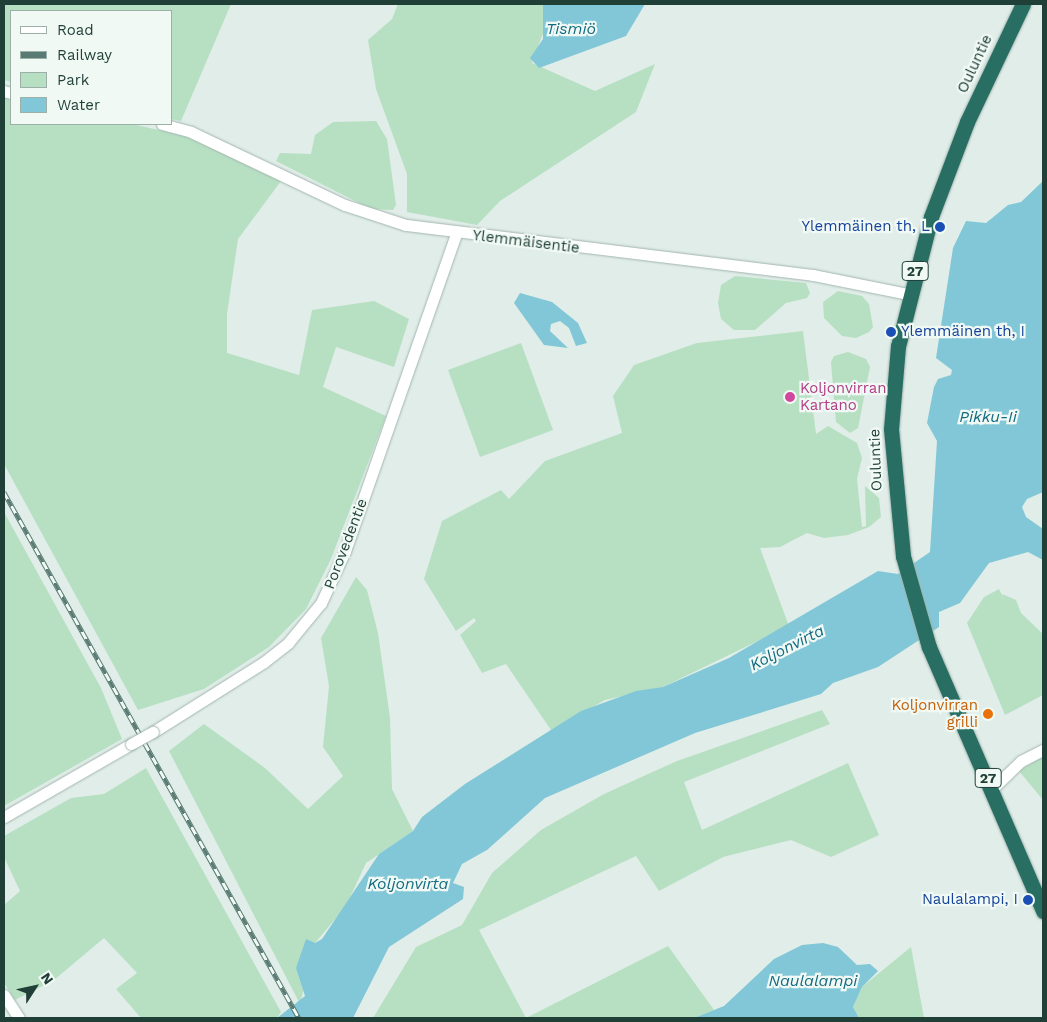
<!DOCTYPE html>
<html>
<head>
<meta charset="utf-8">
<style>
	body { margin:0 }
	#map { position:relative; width:1047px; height:1022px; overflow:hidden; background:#e0ede8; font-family:"Work Sans",sans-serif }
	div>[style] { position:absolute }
	.green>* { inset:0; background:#b7e0c3 }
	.water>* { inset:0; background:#82c7d8 }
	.roads { filter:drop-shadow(0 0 1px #a2b5af) drop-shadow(0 0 1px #a2b5af) }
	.minor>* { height:11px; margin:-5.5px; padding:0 5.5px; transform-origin:5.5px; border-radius:5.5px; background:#fff }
	.highway>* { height:15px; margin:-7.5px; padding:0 7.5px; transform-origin:7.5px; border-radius:7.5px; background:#286e62 }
	.rail>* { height:4.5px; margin-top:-2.25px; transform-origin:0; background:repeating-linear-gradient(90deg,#f1f9f5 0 8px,#597b73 0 16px); box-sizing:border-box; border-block:1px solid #597b73 }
	.bridges { filter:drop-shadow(0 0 1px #a2b5af) drop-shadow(0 0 1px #a2b5af) }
	.minor-bridge>* { height:11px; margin:-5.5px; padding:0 5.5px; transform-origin:5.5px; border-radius:5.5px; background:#fff }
	.dots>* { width:14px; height:14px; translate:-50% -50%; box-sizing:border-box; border:2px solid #f1f9f5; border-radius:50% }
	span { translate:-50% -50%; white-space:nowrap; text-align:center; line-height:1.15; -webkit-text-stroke:4.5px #f1f9f5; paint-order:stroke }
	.shield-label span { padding:1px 4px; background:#f1f9f5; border:1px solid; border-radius:4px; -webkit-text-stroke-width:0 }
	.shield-label { font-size:14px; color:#1f3f37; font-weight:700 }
	.street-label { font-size:15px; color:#1f3f37 }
	.transit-label { font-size:15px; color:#164399 }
	.right { translate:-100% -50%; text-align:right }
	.left { translate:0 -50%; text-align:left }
	.hotel-label { font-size:15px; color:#b23c85 }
	.food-label { font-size:15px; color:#c56008 }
	.water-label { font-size:16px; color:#136a81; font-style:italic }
	.frame { position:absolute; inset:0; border:5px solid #1f3f37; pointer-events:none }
	.legend { position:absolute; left:10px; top:10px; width:162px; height:115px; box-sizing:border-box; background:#f1f9f5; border:1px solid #9dafa9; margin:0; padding:6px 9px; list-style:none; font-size:15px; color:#1f3f37 }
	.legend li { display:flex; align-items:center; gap:10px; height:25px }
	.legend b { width:25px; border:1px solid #9dafa9 }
	.north { position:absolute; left:10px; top:962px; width:50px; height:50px; -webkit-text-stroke:4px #f1f9f5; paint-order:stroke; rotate:55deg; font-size:14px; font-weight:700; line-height:20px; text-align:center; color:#1f3f37 }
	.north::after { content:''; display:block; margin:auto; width:18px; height:22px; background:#1f3f37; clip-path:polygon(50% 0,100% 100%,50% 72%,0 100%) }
</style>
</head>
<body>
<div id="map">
	<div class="green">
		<i style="clip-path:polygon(4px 4px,231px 4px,181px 121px,171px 119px,171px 11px,11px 11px,11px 82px,4px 80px)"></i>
		<i style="clip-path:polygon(398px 4px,543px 4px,545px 28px,532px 63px,595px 91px,655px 64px,636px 112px,500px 201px,477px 225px,407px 212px,407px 174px,376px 89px,368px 40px,392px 19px)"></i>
		<i style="clip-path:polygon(4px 97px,11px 98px,11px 124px,132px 124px,185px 136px,281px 181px,238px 239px,227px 314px,227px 353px,299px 375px,312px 310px,374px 301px,409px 319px,394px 367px,336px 347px,323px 387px,386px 416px,331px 559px,306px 609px,269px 647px,204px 689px,138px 710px,4px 464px)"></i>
		<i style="clip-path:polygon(376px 121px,387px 139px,396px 205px,393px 210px,371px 209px,276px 161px,280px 153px,311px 154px,315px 135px,333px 122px)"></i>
		<i style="clip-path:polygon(735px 276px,806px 283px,810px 293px,807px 298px,786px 303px,755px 330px,734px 330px,721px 319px,718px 303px,721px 285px)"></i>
		<i style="clip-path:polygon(838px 291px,862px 296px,869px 304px,873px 327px,869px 332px,856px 338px,842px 336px,824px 318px,823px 302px)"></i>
		<i style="clip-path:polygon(803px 331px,816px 434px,828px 426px,857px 443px,862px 458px,857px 479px,862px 527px,866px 526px,865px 486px,879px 498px,881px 517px,869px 527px,848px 535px,824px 538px,807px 533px,780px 547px,760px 548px,789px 626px,663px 687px,605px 700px,551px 730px,506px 664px,482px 673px,460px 635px,476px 621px,474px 618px,456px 631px,424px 579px,442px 521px,501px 490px,509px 499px,545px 461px,622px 433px,613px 396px,634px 365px,697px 343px)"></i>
		<i style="clip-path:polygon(521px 343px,553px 430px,480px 457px,448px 370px)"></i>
		<i style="clip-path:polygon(848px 352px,866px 359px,870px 367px,858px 428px,850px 433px,836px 422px,831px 362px,834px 356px)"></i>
		<i style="clip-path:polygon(4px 512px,101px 688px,122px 739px,4px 806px)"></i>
		<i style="clip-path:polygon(356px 577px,367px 590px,378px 633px,390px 718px,392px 789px,413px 831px,366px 863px,346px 906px,315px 943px,300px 1004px,169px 751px,204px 724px,265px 768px,308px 809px,343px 776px,323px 747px,329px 686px,321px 638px)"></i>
		<i style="clip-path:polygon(999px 589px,1005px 601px,1002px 594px,1016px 600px,1021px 613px,1043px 634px,1043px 695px,1005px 715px,967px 623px,984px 597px)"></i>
		<i style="clip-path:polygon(822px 710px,830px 724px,684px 782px,702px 830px,848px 763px,879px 835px,831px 857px,791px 840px,723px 857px,659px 891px,636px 856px,479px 930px,526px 1018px,373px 1018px,416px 947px,462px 925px,492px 873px,541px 830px,604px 794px,677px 761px)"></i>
		<i style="clip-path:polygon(1043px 756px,1043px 800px,1019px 771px)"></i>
		<i style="clip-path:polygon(146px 768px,281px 1012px,277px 1018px,141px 1018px,116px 989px,137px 973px,104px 938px,54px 980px,15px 1000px,4px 983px,4px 905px,20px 891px,4px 857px,4px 836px,71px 798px,104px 794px)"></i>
		<i style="clip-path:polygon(668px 946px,714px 1010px,694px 1018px,526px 1018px)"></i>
		<i style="clip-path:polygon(911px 947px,924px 1018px,859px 1018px,853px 1007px,862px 987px)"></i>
	</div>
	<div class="water">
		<i style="clip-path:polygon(543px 4px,645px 4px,626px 36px,539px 68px,530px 58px,543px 39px)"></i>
		<i style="clip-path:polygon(1043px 181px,1043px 492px,1027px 499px,1022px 507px,1026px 517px,1043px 529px,1043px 560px,1028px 552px,989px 563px,960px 603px,939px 612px,939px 627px,878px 667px,833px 683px,821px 694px,695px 733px,545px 798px,487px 850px,462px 864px,453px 883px,464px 887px,463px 899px,389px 947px,353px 1018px,277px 1018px,305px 996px,296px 968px,306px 939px,315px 943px,322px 939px,379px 854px,413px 831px,422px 817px,465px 784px,581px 711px,636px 691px,663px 687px,729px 658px,878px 571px,898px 574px,930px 552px,937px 441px,927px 423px,934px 387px,938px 379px,951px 375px,952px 370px,936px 358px,953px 248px,966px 221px,986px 223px,1008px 205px,1021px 202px)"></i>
		<i style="clip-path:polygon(520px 293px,552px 302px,578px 323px,587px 343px,576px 346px,569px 328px,560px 321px,551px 324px,550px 331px,568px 348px,544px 345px,514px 303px)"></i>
		<i style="clip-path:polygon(823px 943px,838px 947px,857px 965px,870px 964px,878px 971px,862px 987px,853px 1007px,859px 1018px,694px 1018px,724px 1006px,774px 959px,802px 945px)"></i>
	</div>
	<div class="roads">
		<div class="minor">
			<i style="left:4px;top:91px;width:7px;rotate:16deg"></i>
			<i style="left:162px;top:124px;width:30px;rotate:15deg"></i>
			<i style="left:191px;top:132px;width:170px;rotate:25.4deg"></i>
			<i style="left:345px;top:205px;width:64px;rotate:18.2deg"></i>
			<i style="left:406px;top:225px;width:410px;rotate:7deg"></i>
			<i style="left:813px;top:275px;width:97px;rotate:11.3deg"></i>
			<i style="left:153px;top:732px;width:131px;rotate:-32.2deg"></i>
			<i style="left:264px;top:662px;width:31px;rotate:-38deg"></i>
			<i style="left:288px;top:643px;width:52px;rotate:-50.5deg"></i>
			<i style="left:321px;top:603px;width:57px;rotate:-65.2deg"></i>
			<i style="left:345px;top:551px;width:336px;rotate:-70.7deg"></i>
			<i style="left:993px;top:788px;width:39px;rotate:-44deg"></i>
			<i style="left:1021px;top:761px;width:25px;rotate:-27deg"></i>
			<i style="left:4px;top:817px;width:146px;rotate:-29.9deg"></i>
			<i style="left:4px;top:995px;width:27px;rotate:57deg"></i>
		</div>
		<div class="highway">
			<i style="left:1023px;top:4px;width:131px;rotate:115.4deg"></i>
			<i style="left:967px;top:122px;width:102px;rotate:110.8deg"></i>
			<i style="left:931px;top:217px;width:133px;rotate:104.3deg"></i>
			<i style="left:898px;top:346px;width:83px;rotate:94.8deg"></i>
			<i style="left:891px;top:429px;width:128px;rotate:84.6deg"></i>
			<i style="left:903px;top:556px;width:95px;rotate:74.1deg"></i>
			<i style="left:929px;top:647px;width:288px;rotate:66.6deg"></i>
		</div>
	</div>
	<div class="rail">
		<i style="left:4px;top:492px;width:603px;rotate:60.71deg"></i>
	</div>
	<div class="bridges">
		<div class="minor-bridge">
			<i style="left:131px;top:744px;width:25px;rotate:-29deg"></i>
		</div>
	</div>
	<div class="dots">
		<i style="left:940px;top:227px;background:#1a4fb4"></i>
		<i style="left:891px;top:332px;background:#1a4fb4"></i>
		<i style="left:790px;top:397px;background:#d1479c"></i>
		<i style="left:988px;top:714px;background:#e8710a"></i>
		<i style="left:1028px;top:900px;background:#1a4fb4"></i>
	</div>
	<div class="shield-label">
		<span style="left:915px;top:271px">27</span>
		<span style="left:988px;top:778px">27</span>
	</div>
	<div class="street-label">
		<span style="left:975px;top:64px;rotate:-65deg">Ouluntie</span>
		<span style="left:526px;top:242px;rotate:7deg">Ylemmäisentie</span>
		<span style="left:876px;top:460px;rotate:-92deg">Ouluntie</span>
		<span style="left:346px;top:544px;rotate:-69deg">Porovedentie</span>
	</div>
	<div class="transit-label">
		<span class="right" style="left:930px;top:227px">Ylemmäinen th, L</span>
		<span class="left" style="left:901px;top:332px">Ylemmäinen th, I</span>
		<span class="right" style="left:1018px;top:900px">Naulalampi, I</span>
	</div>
	<div class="hotel-label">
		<span class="left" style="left:800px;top:397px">Koljonvirran<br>Kartano</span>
	</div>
	<div class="food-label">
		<span class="right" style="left:978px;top:714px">Koljonvirran<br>grilli</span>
	</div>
	<div class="water-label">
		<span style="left:571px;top:29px">Tismiö</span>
		<span style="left:988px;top:417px">Pikku-Ii</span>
		<span style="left:787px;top:648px;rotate:-27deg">Koljonvirta</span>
		<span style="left:408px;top:884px">Koljonvirta</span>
		<span style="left:813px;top:981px">Naulalampi</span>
	</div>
	<div class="frame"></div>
	<ul class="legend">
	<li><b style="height:6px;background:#fff"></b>Road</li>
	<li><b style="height:6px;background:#597b73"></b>Railway</li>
	<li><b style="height:14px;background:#b7e0c3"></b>Park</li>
	<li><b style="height:14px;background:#82c7d8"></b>Water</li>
	</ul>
	<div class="north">N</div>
</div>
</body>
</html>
